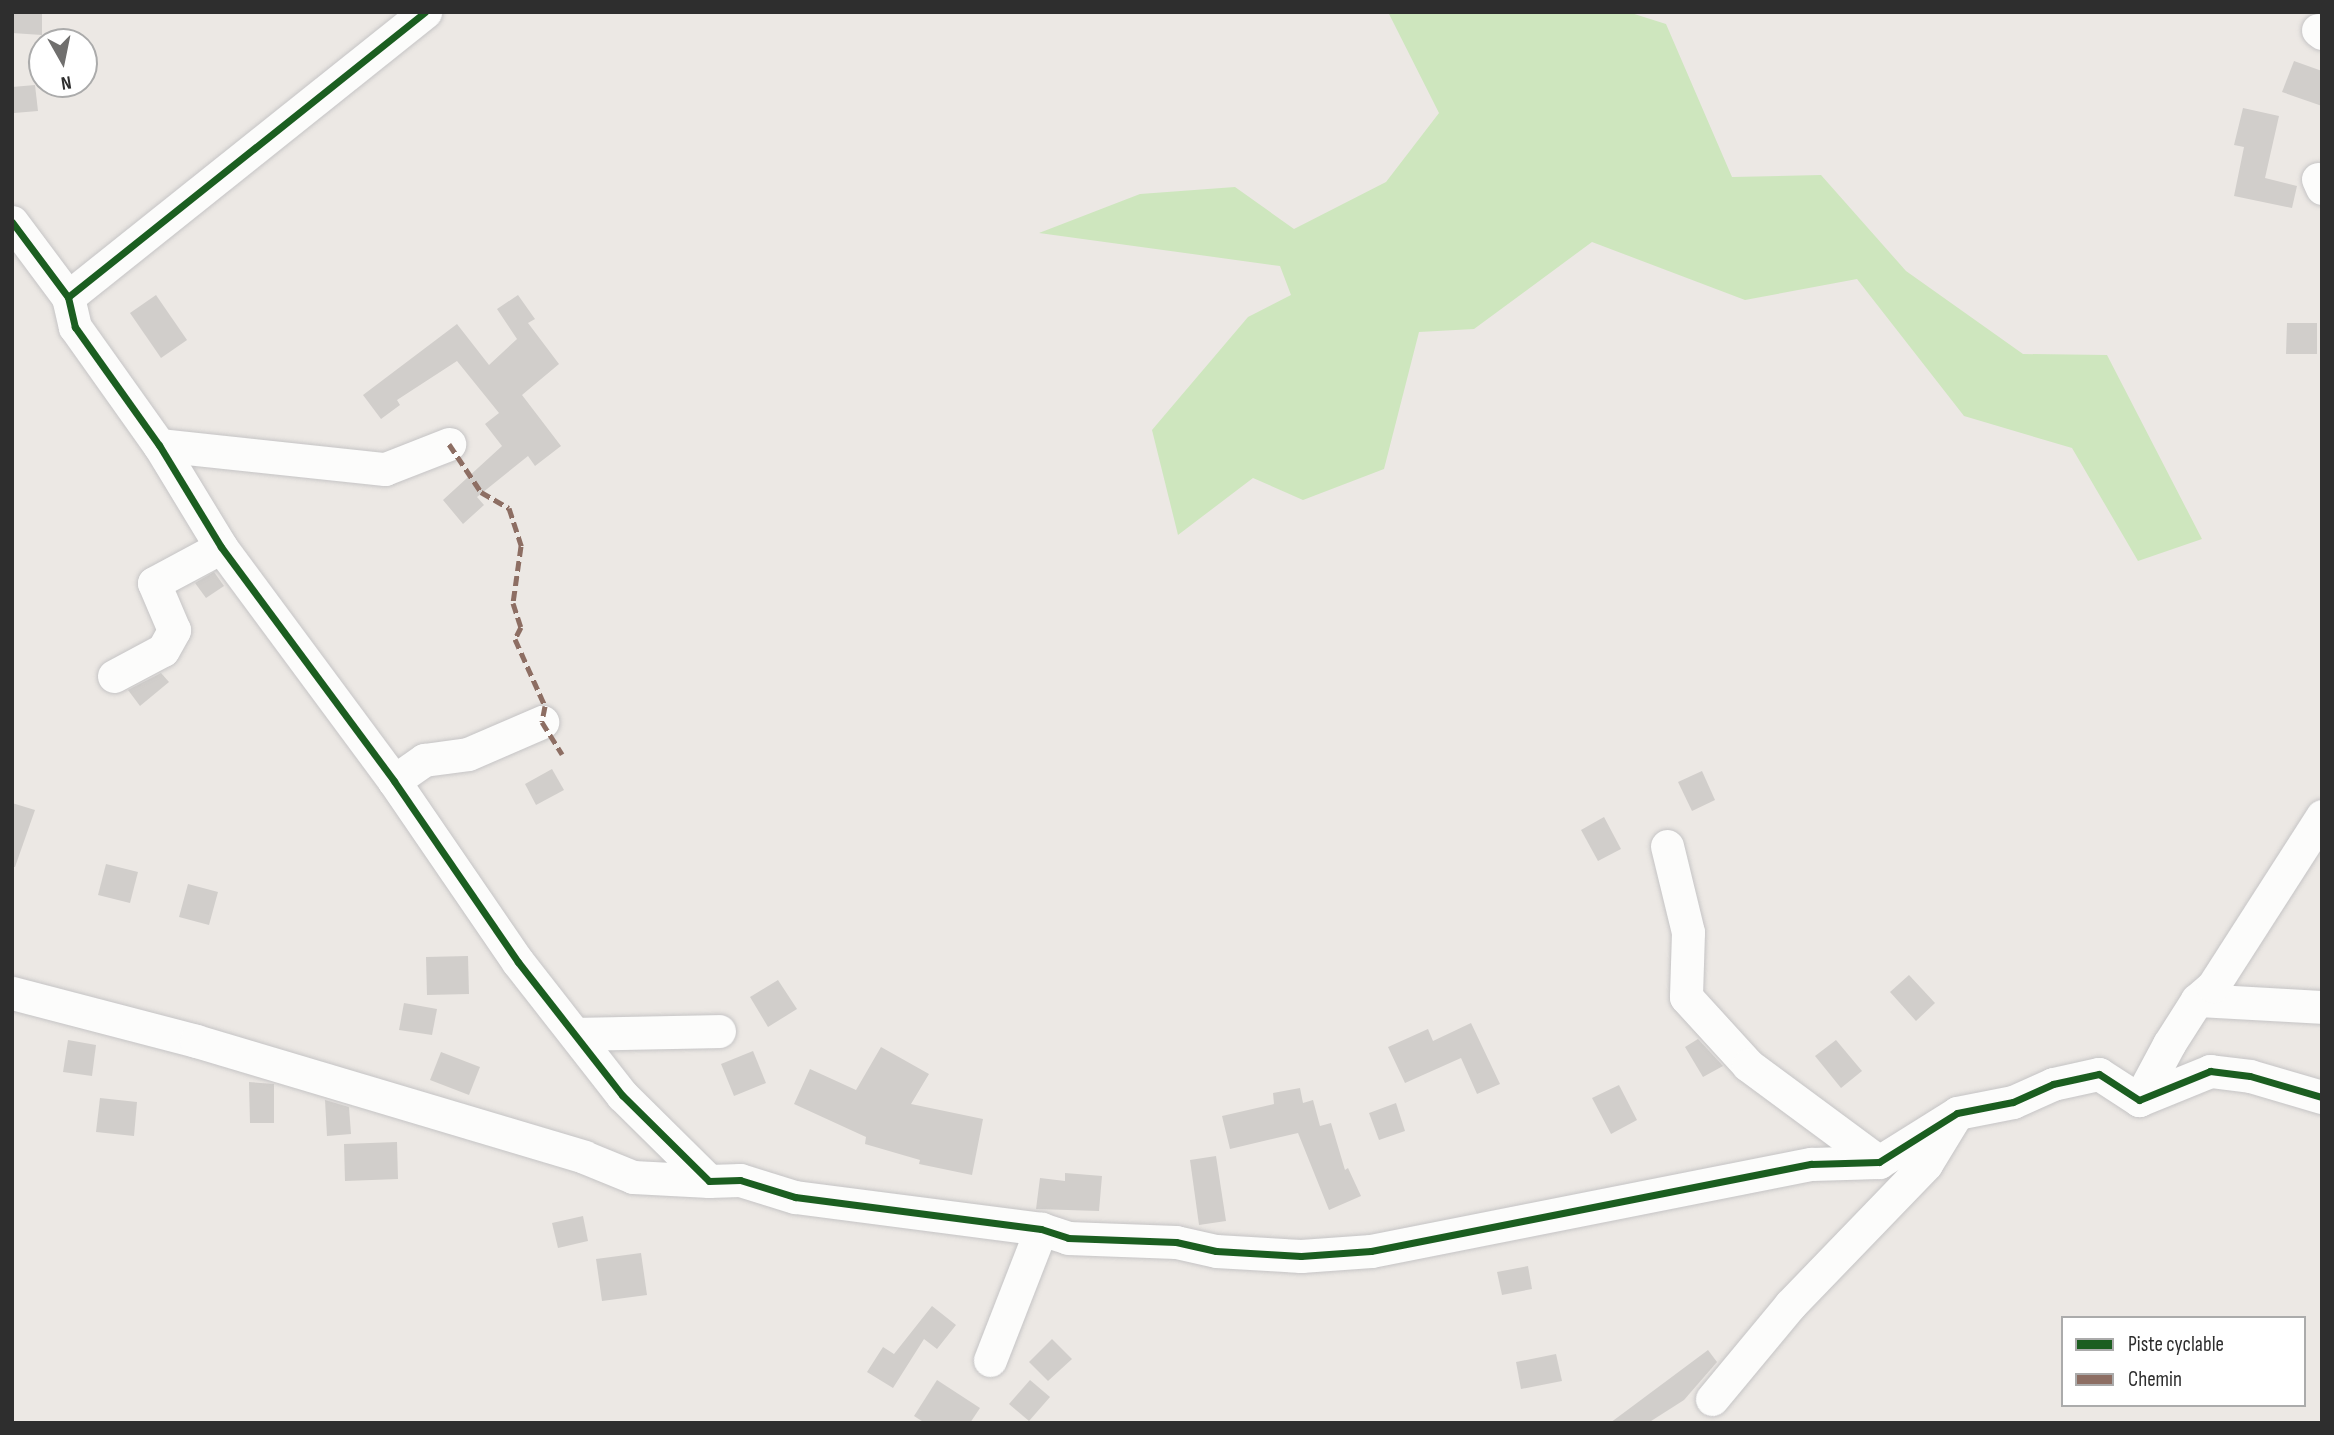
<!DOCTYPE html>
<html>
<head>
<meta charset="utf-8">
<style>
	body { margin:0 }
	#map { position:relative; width:2334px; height:1435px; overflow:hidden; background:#ece8e4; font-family:"Sofia Sans Condensed",sans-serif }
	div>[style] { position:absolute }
	.green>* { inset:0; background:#cee6be }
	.building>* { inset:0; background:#d1cecb }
	.roads { filter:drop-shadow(0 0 2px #c5c4c5) drop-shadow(0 0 2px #c5c4c5) }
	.minor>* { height:33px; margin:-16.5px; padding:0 16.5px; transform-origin:16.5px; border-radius:16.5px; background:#fcfcfb }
	.quiet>* { height:5px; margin-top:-2.5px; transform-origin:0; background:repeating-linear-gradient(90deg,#8d6e63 0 10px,transparent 0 15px) }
	.cycleway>* { height:7px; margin:-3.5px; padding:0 3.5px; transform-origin:3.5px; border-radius:3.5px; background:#1b5e20 }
	span { translate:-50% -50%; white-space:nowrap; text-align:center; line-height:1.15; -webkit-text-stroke:5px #fff; paint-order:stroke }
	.frame { position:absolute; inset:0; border:14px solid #2e2e2e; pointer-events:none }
	.legend { position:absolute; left:2061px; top:1316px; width:245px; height:91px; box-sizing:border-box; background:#fff; border:2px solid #ababab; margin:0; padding:9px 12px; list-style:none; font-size:21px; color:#2e2e2e }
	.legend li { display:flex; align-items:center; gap:14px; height:35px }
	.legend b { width:35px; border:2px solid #ababab }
	.north { position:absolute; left:28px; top:28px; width:70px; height:70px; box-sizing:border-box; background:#fff; border:2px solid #ababab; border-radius:50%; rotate:171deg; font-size:19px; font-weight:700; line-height:28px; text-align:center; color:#2e2e2e }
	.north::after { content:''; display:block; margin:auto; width:24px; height:32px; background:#706f6e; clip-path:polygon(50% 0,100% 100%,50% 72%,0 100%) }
</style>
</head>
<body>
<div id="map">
	<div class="green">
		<i style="clip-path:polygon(1388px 12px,1628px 12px,1666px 24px,1732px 177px,1821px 175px,1906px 271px,2023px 354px,2107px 355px,2202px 539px,2138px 561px,2072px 448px,1964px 416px,1857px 279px,1745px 300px,1592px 242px,1474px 329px,1419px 332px,1384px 469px,1303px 500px,1253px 478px,1178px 535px,1152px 430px,1248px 317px,1291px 295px,1280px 266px,1039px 233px,1140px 194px,1235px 187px,1294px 229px,1386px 182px,1439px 113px)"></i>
	</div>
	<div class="building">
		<i style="clip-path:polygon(12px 12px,42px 12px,42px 35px,12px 33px)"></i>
		<i style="clip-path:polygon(2294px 61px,2322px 71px,2322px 106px,2282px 92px)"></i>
		<i style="clip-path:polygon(35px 85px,38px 111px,14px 113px,12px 87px)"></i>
		<i style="clip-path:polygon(2243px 108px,2279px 116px,2265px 178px,2297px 186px,2292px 208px,2234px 196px,2244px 147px,2234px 145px)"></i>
		<i style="clip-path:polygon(156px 295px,187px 340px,161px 358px,130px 313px)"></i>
		<i style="clip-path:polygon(518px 295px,535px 319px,528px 323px,559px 364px,522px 395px,561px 446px,535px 466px,528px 456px,477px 497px,484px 505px,463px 524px,443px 500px,502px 446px,485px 424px,499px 413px,457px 361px,397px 400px,400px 405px,381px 419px,363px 395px,457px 324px,489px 365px,517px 339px,497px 309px)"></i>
		<i style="clip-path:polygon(2287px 323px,2317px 323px,2317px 354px,2286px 354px)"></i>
		<i style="clip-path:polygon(214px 572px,224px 586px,206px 598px,195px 583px)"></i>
		<i style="clip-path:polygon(161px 673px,169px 682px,140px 706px,128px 690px)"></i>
		<i style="clip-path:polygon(552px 769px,564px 790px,536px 805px,525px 784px)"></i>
		<i style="clip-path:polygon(1702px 771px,1715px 800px,1692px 811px,1678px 782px)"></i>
		<i style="clip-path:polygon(12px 803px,35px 810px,15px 867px,12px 867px)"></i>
		<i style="clip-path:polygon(1604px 817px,1621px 849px,1598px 861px,1581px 830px)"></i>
		<i style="clip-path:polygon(106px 864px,138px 872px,130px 903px,98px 895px)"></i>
		<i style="clip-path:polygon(188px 884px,218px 892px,209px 925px,179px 917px)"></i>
		<i style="clip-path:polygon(468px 956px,469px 994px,427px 995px,426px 957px)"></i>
		<i style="clip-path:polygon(1909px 975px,1935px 1003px,1916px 1021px,1890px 992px)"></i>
		<i style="clip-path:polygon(778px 980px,797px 1009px,768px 1027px,750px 997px)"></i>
		<i style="clip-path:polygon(404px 1003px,437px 1009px,432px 1035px,399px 1030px)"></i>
		<i style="clip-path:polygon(1471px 1023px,1500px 1084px,1477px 1094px,1461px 1058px,1405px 1083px,1388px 1047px,1428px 1029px,1433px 1041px)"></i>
		<i style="clip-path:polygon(1698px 1039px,1723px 1066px,1703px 1077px,1685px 1047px)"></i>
		<i style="clip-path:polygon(68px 1040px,96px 1045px,92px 1076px,63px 1072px)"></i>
		<i style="clip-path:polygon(1836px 1040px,1862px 1071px,1841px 1088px,1815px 1056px)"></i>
		<i style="clip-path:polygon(881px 1047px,929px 1074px,911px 1104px,983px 1119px,972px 1175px,919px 1164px,920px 1160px,865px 1144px,866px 1137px,794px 1104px,810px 1069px,856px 1090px)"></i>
		<i style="clip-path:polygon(753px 1051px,766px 1083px,734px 1096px,721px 1064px)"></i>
		<i style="clip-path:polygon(441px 1052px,480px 1067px,469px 1095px,430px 1080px)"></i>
		<i style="clip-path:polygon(249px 1082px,274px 1084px,274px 1123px,250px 1123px)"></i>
		<i style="clip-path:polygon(1619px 1085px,1637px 1120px,1611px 1134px,1592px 1098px)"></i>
		<i style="clip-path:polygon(1300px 1088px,1303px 1103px,1313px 1100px,1320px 1126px,1331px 1123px,1345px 1170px,1348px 1168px,1361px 1196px,1329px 1210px,1298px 1133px,1230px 1149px,1222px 1116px,1274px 1104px,1273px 1093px)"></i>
		<i style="clip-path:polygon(100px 1098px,137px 1102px,134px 1136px,96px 1132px)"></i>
		<i style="clip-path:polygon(325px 1100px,349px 1107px,351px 1134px,327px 1136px)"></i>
		<i style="clip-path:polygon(1396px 1103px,1405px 1131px,1379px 1140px,1369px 1113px)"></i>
		<i style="clip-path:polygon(397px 1142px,398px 1179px,345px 1181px,344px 1144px)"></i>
		<i style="clip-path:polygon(1216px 1156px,1226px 1221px,1199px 1225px,1190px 1160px)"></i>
		<i style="clip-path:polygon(1065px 1173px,1102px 1176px,1099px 1211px,1036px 1209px,1040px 1178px,1065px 1181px)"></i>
		<i style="clip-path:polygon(583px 1216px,588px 1241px,558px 1248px,552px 1223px)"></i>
		<i style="clip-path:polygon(641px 1253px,647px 1295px,602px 1301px,596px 1259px)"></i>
		<i style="clip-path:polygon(1528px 1266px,1532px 1289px,1502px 1295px,1497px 1272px)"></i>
		<i style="clip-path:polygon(932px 1306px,956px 1325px,937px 1349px,924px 1339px,893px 1388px,867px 1372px,883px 1347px,894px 1354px)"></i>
		<i style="clip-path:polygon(1052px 1339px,1072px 1359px,1048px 1381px,1029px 1362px)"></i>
		<i style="clip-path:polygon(1708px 1350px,1717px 1362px,1684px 1400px,1648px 1423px,1610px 1423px)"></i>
		<i style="clip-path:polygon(1556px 1354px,1562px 1381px,1521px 1389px,1516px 1362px)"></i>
		<i style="clip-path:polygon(937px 1380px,980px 1408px,970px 1423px,925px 1423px,914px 1416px)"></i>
		<i style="clip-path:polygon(1030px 1380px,1050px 1397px,1029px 1421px,1009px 1404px)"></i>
	</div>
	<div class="roads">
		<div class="minor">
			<i style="left:2318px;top:30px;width:5px;rotate:37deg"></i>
			<i style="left:2318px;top:179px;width:10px;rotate:66deg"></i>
			<i style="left:12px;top:222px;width:94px;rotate:53.3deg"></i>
			<i style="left:68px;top:297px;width:31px;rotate:77deg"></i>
			<i style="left:75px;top:327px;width:145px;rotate:54.6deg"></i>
			<i style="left:159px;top:445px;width:119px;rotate:58.7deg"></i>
			<i style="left:221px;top:547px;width:291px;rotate:53.5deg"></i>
			<i style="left:394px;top:781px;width:219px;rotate:55.6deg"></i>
			<i style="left:518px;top:962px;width:169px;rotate:52deg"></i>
			<i style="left:622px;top:1095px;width:122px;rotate:44.7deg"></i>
			<i style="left:709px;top:1181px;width:31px;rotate:-2deg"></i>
			<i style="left:740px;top:1180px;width:58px;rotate:17.2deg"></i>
			<i style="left:795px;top:1197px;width:248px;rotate:7.4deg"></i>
			<i style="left:1041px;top:1229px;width:28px;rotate:18deg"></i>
			<i style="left:1068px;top:1238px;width:108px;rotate:2.1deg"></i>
			<i style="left:1176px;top:1242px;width:41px;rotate:12.7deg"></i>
			<i style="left:1216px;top:1251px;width:85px;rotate:3.4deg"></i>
			<i style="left:1301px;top:1256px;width:70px;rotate:-4.1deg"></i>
			<i style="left:1371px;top:1251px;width:449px;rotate:-11.2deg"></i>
			<i style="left:1811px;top:1164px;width:68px;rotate:-1.7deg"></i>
			<i style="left:1879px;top:1162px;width:92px;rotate:-32.1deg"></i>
			<i style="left:1957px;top:1113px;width:57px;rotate:-11.1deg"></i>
			<i style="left:2013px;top:1102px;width:44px;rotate:-24.2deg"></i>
			<i style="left:2053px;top:1084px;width:47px;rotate:-12.3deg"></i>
			<i style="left:2099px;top:1074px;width:48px;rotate:33deg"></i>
			<i style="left:2139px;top:1100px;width:77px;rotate:-22.2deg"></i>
			<i style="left:2210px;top:1071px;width:40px;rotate:7.1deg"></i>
			<i style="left:2250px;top:1076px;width:75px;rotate:16.3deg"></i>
			<i style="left:68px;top:297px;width:457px;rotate:-38.6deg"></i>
			<i style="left:159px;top:445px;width:227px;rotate:6.1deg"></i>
			<i style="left:385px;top:469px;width:69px;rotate:-21.3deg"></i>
			<i style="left:114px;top:676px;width:55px;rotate:-28deg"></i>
			<i style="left:163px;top:650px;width:23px;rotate:-61deg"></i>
			<i style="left:174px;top:630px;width:51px;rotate:-113.1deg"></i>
			<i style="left:154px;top:583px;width:76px;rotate:-28.2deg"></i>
			<i style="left:394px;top:781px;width:37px;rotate:-35deg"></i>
			<i style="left:424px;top:760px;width:44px;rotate:-7.8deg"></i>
			<i style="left:468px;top:754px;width:81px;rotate:-23.4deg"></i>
			<i style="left:1667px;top:846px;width:89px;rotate:76.3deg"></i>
			<i style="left:1688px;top:932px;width:65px;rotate:91.8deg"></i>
			<i style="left:1686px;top:997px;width:92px;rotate:47.6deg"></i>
			<i style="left:1748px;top:1065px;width:163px;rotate:36.5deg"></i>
			<i style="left:12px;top:993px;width:190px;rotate:14.6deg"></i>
			<i style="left:196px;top:1041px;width:405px;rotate:16.6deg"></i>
			<i style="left:584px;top:1157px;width:53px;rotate:22.2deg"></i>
			<i style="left:633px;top:1177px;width:76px;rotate:3deg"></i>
			<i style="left:2197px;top:1000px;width:125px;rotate:3.2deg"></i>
			<i style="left:576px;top:1034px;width:143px;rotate:-1.2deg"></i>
			<i style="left:2139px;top:1100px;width:64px;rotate:-61.8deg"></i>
			<i style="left:2169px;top:1044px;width:52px;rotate:-57.5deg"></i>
			<i style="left:2197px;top:1000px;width:21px;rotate:-41deg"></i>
			<i style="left:2213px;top:986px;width:202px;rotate:-57.3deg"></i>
			<i style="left:990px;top:1360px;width:141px;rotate:-68.7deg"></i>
			<i style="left:1712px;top:1399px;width:122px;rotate:-50.3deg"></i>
			<i style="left:1790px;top:1305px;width:196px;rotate:-46deg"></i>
			<i style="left:1926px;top:1164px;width:54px;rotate:-58.7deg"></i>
		</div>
	</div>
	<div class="quiet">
		<i style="left:449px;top:444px;width:58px;rotate:56.3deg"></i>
		<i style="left:481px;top:492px;width:32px;rotate:30deg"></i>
		<i style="left:509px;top:508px;width:40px;rotate:72deg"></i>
		<i style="left:521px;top:546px;width:58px;rotate:98deg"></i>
		<i style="left:513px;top:603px;width:25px;rotate:72deg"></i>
		<i style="left:521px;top:627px;width:13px;rotate:117deg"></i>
		<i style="left:515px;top:639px;width:73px;rotate:65.9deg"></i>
		<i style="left:545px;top:706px;width:16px;rotate:101deg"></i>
		<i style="left:542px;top:722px;width:38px;rotate:58deg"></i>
	</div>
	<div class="cycleway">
		<i style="left:12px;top:222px;width:94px;rotate:53.3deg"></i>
		<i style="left:68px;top:297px;width:31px;rotate:77deg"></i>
		<i style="left:75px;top:327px;width:145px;rotate:54.6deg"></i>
		<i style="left:159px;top:445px;width:119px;rotate:58.7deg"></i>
		<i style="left:221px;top:547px;width:291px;rotate:53.5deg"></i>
		<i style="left:394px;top:781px;width:219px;rotate:55.6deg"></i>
		<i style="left:518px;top:962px;width:169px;rotate:52deg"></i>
		<i style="left:622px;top:1095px;width:122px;rotate:44.7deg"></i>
		<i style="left:709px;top:1181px;width:31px;rotate:-2deg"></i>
		<i style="left:740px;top:1180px;width:58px;rotate:17.2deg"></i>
		<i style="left:795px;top:1197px;width:248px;rotate:7.4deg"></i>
		<i style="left:1041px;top:1229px;width:28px;rotate:18deg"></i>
		<i style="left:1068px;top:1238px;width:108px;rotate:2.1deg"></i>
		<i style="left:1176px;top:1242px;width:41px;rotate:12.7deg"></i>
		<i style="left:1216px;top:1251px;width:85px;rotate:3.4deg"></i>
		<i style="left:1301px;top:1256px;width:70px;rotate:-4.1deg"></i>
		<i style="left:1371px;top:1251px;width:449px;rotate:-11.2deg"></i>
		<i style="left:1811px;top:1164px;width:68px;rotate:-1.7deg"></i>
		<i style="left:1879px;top:1162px;width:92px;rotate:-32.1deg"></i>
		<i style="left:1957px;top:1113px;width:57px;rotate:-11.1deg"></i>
		<i style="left:2013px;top:1102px;width:44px;rotate:-24.2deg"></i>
		<i style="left:2053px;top:1084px;width:47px;rotate:-12.3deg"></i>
		<i style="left:2099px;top:1074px;width:48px;rotate:33deg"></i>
		<i style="left:2139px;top:1100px;width:77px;rotate:-22.2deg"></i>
		<i style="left:2210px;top:1071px;width:40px;rotate:7.1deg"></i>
		<i style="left:2250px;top:1076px;width:75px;rotate:16.3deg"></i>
		<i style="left:68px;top:297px;width:457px;rotate:-38.6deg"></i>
	</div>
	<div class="frame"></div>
	<ul class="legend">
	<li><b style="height:9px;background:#1b5e20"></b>Piste cyclable</li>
	<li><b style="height:9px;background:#8d6e63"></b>Chemin</li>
	</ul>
	<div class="north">N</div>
</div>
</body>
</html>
